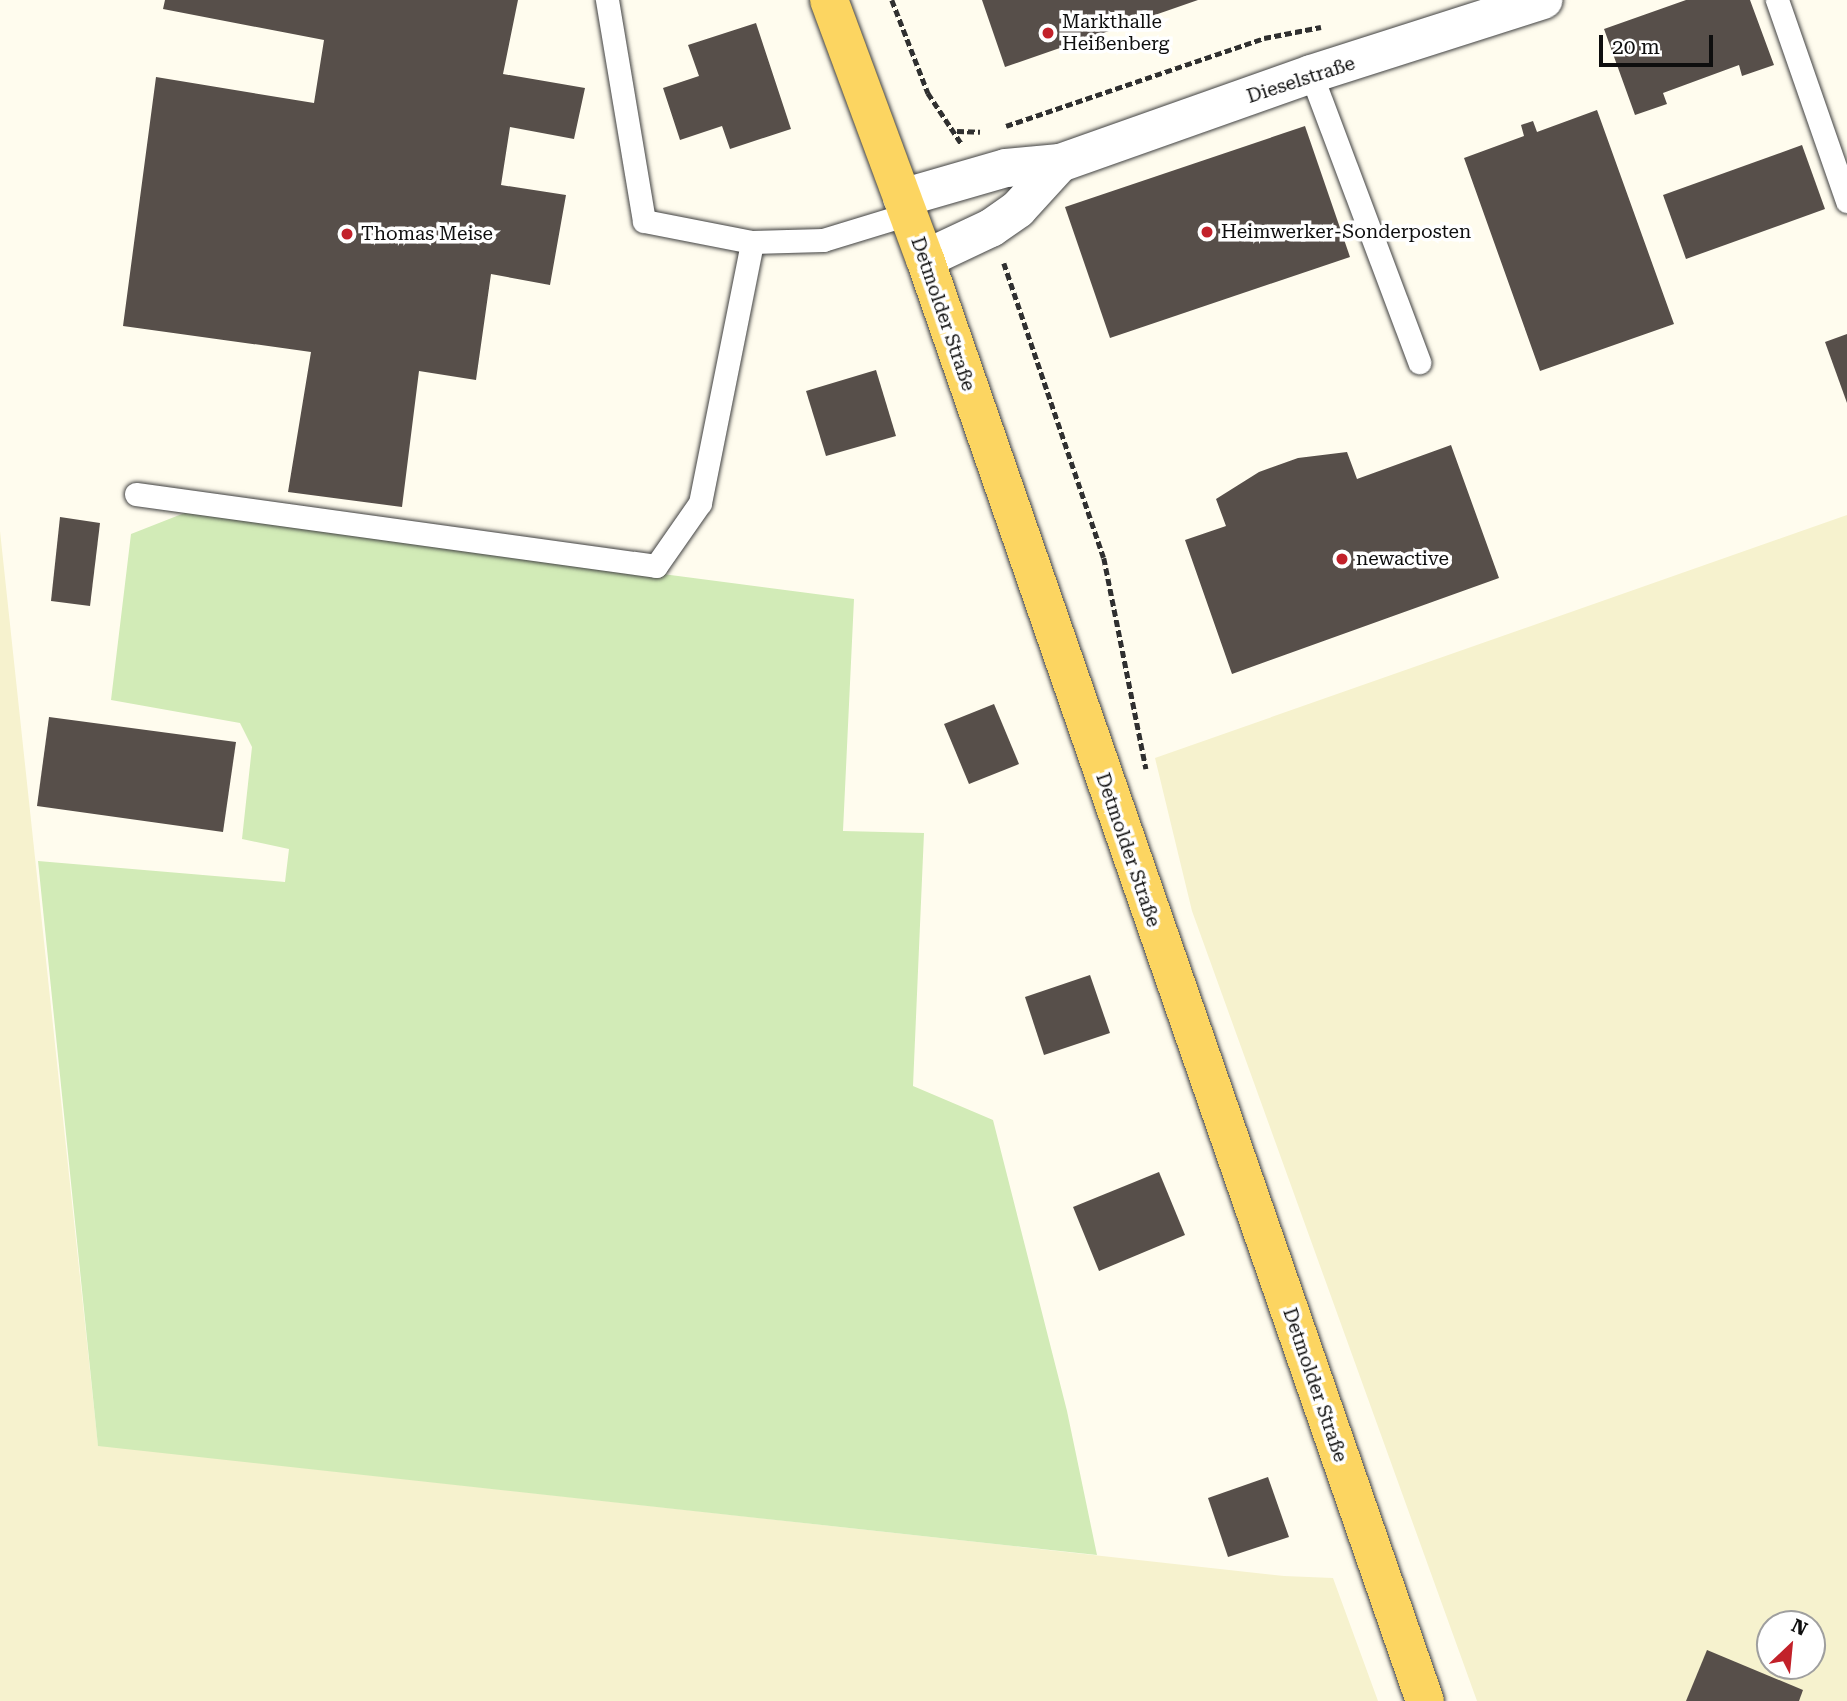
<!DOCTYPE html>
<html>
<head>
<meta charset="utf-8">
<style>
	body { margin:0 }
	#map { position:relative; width:1847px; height:1701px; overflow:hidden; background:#fffcee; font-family:"Roboto Serif",serif }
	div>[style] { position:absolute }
	.farmland>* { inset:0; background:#f6f2ce }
	.green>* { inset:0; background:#d2ebb7 }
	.building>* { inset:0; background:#574f4a }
	.path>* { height:4.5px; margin-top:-2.25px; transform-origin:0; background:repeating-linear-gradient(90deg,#303030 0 7px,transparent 0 10.5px) }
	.roads { filter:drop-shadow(0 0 2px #414141) drop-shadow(0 0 2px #414141) }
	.lane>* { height:23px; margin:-11.5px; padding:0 11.5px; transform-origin:11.5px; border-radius:11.5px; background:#fff }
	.street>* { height:38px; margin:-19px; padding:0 19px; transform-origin:19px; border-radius:19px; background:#fff }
	.primary>* { height:38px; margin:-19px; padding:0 19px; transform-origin:19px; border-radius:19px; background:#fcd561 }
	.dots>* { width:19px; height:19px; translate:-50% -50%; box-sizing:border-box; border:4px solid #fff; border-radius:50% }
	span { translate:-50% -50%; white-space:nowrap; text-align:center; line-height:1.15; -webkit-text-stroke:7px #fff; paint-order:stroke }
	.poi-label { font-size:19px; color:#0e0e0e }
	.left { translate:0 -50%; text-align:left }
	.street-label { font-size:19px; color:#0e0e0e }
	.north { position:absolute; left:1756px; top:1610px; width:70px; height:70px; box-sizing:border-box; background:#fff; border:2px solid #9f9f9f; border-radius:50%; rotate:26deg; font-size:19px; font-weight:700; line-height:28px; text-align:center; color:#0e0e0e }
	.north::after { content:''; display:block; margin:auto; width:24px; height:32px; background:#c2212a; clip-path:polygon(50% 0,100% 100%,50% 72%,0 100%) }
	.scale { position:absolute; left:1599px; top:35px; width:114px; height:32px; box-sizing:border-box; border:4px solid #0e0e0e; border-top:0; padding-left:9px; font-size:21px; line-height:24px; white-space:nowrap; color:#0e0e0e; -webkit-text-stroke:5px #fff; paint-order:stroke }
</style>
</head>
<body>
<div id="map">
	<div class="farmland">
		<i style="clip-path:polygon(evenodd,1847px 515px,1847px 1701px,1477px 1701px,1192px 911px,1155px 758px,1847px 515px,1770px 1624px,1812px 1624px,1812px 1666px,1770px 1666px,1770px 1624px)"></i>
		<i style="clip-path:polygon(0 531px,98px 1445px,1284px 1576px,1333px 1578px,1378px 1701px,0 1701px)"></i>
	</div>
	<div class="green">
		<i style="clip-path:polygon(187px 512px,854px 599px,843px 831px,924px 833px,913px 1086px,993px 1120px,1067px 1411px,1097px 1555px,98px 1446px,38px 861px,285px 882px,289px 849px,242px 839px,252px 747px,240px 723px,111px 700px,131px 534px)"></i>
	</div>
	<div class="building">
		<i style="clip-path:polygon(165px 0,518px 0,503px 74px,585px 88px,574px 139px,510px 127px,501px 185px,566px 195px,550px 285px,491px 274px,476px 380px,419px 371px,402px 507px,288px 492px,311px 352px,123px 326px,156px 77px,314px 103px,324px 40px,163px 9px)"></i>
		<i style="clip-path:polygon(982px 0,1198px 0,1005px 67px)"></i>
		<i style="clip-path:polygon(1686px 0,1750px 0,1774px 65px,1742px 76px,1739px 65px,1663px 93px,1667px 104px,1635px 115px,1604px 29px)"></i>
		<i style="clip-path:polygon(756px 23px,791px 129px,730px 149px,722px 126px,680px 140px,663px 88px,699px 76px,688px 45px)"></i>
		<i style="clip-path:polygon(1597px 110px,1674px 324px,1540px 371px,1464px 158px,1524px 136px,1521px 125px,1533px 121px,1537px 132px)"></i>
		<i style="clip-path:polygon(1305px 126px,1350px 257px,1110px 338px,1065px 207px)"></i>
		<i style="clip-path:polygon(1802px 145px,1825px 209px,1686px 259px,1663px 195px)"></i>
		<i style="clip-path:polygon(1847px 334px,1847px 403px,1825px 342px)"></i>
		<i style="clip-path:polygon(876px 370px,896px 436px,826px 456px,806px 391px)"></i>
		<i style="clip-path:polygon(1451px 445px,1499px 578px,1232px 674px,1185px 540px,1226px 526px,1216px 499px,1259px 472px,1298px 458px,1347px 452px,1357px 479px)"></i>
		<i style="clip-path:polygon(60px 517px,100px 523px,90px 606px,51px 601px)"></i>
		<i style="clip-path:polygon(994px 704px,1019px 764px,969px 784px,944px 724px)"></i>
		<i style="clip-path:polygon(49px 717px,236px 742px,223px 832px,37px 806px)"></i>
		<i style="clip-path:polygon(1090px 975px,1110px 1033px,1044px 1055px,1025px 997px)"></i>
		<i style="clip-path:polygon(1159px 1172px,1185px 1235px,1099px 1271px,1073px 1207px)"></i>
		<i style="clip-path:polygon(1268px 1477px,1289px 1537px,1228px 1557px,1208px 1498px)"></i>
		<i style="clip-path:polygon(1707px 1650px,1803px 1690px,1799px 1701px,1686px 1701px)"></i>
	</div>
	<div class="path">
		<i style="left:892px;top:0;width:100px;rotate:68.8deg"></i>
		<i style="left:928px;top:93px;width:60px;rotate:56.6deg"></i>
		<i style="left:1006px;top:126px;width:273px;rotate:-18.8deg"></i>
		<i style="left:1264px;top:38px;width:58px;rotate:-10.9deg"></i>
		<i style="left:957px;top:131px;width:23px;rotate:2deg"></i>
		<i style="left:1004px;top:263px;width:311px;rotate:71.3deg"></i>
		<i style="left:1104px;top:558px;width:215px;rotate:78.7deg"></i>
	</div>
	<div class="roads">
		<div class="lane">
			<i style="left:607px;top:0;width:224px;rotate:80.5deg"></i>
			<i style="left:644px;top:221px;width:110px;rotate:11deg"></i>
			<i style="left:1777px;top:0;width:213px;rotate:70.8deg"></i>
			<i style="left:1311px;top:74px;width:308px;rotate:69.4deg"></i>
			<i style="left:136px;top:494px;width:525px;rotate:7.88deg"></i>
			<i style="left:656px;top:566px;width:77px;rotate:-55.1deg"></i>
			<i style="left:700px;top:503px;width:266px;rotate:-78.7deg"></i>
			<i style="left:752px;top:242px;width:71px;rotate:-1.6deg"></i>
			<i style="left:823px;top:240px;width:89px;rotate:-17deg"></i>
		</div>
		<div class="street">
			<i style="left:902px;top:198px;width:108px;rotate:-16.1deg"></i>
			<i style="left:1006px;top:168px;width:54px;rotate:-5.3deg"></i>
			<i style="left:1060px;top:163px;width:266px;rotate:-19.5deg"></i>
			<i style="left:1311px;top:74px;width:244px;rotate:-17.7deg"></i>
			<i style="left:925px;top:259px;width:73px;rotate:-25.2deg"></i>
			<i style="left:991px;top:228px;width:33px;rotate:-35deg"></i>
			<i style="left:1018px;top:209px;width:62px;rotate:-47.6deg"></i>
		</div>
		<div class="primary">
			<i style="left:829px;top:0;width:276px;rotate:69.7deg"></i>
			<i style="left:925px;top:259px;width:1526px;rotate:70.88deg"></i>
		</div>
	</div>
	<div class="dots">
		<i style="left:1048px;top:33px;background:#c2212a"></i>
		<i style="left:1207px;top:232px;background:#c2212a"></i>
		<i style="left:347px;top:234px;background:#c2212a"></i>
		<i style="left:1342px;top:559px;background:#c2212a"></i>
	</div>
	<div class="poi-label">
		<span class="left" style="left:1062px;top:33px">Markthalle<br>Heißenberg</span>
		<span class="left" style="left:1221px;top:232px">Heimwerker-Sonderposten</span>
		<span class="left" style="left:361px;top:234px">Thomas Meise</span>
		<span class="left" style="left:1356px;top:559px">newactive</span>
	</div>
	<div class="street-label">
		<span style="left:1301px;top:80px;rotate:-18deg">Dieselstraße</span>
		<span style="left:943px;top:314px;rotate:71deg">Detmolder Straße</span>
		<span style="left:1128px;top:850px;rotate:71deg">Detmolder Straße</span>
		<span style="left:1315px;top:1385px;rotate:71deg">Detmolder Straße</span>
	</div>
	<div class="north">N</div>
	<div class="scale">20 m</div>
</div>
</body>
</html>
